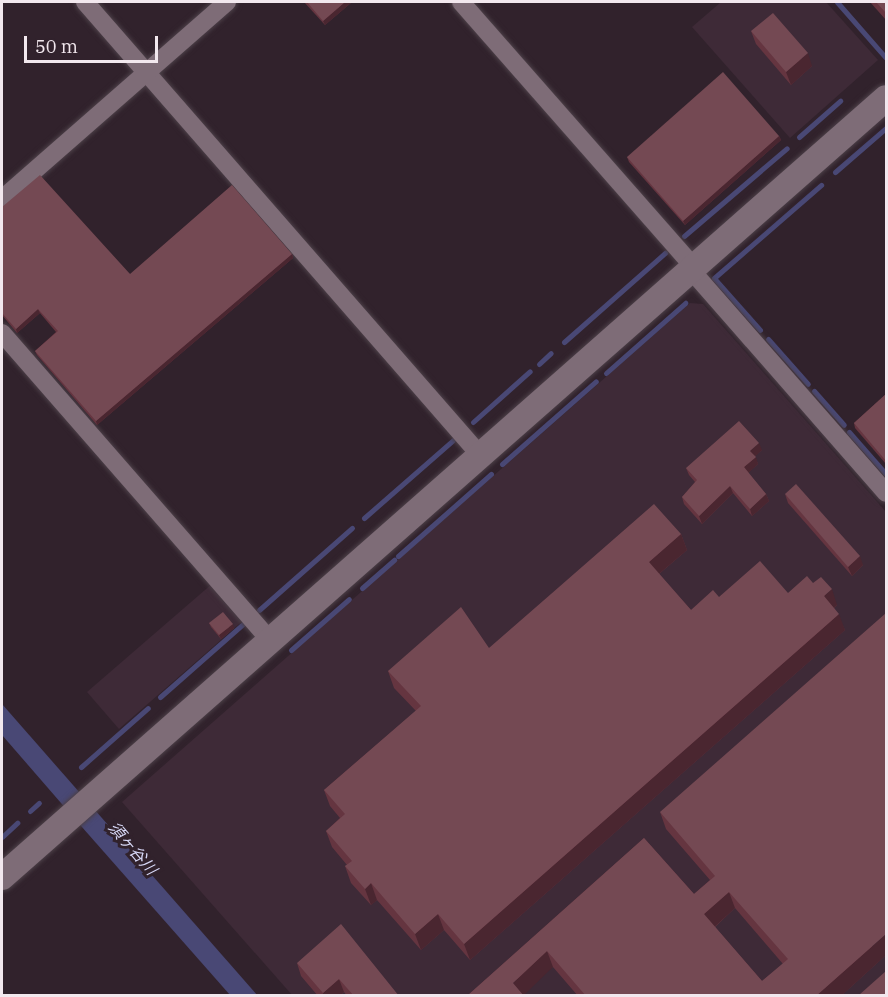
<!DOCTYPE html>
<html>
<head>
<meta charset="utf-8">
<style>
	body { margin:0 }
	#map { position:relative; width:888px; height:997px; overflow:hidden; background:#31222c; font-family:"IBM Plex Serif","Noto Sans JP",serif }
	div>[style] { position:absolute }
	.built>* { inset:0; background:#3e2a37 }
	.water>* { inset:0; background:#494875 }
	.stream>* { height:5px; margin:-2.5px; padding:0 2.5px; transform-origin:2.5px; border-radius:2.5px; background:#494875 }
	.roads { filter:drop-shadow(0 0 2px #4c4048) drop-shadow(0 0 2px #4c4048) }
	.street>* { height:18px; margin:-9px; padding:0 9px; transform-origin:9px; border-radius:9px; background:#7e6c77 }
	.secondary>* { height:26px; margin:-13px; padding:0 13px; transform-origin:13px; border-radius:13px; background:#7e6c77 }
	.wall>* { inset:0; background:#653540 }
	.shaded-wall>* { inset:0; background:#4a2630 }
	.building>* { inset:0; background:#744953 }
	span { translate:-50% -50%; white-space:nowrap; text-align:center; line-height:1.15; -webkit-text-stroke:6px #31222c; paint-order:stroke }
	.water-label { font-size:16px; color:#d8d9f8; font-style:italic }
	.frame { position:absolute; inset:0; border:3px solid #f2e8ee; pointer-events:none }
	.scale { position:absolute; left:24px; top:36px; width:134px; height:27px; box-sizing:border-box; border:3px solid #f2e8ee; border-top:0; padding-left:8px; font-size:18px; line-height:21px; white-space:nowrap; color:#f2e8ee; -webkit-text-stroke:4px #31222c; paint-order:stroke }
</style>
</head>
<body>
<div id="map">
	<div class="built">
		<i style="clip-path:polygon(721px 2px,826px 2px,878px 60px,790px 138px,692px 27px)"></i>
		<i style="clip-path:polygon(690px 303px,703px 304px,886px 512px,886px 995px,292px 995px,122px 802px)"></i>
		<i style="clip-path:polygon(213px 583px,245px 619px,119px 729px,87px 692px)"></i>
	</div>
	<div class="water">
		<i style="clip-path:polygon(2px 704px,257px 995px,230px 995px,74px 818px,2px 735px)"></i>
	</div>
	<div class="stream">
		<i style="left:837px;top:2px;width:74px;rotate:48.8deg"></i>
		<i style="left:799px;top:137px;width:55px;rotate:-41.3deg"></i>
		<i style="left:835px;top:172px;width:67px;rotate:-40.8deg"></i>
		<i style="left:684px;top:236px;width:135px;rotate:-40.5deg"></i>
		<i style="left:760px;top:330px;width:69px;rotate:-131.5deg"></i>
		<i style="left:714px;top:278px;width:142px;rotate:-41deg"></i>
		<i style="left:768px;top:339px;width:60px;rotate:48.4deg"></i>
		<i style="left:564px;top:342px;width:135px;rotate:-41.4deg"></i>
		<i style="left:539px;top:364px;width:16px;rotate:-43deg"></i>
		<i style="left:606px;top:373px;width:106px;rotate:-41.5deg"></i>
		<i style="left:814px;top:391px;width:45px;rotate:48.6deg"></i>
		<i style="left:473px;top:422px;width:76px;rotate:-41.8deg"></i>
		<i style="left:849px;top:432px;width:56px;rotate:48.6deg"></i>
		<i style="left:502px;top:464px;width:125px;rotate:-41.4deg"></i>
		<i style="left:364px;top:518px;width:118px;rotate:-41.2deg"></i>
		<i style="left:398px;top:556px;width:124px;rotate:-41.4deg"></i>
		<i style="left:362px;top:588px;width:43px;rotate:-41.2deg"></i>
		<i style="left:259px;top:610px;width:124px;rotate:-41.4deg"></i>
		<i style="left:291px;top:650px;width:77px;rotate:-41.3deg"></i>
		<i style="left:160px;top:697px;width:111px;rotate:-41.3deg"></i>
		<i style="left:81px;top:767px;width:89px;rotate:-41.4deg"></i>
		<i style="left:30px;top:811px;width:12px;rotate:-42deg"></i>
		<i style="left:2px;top:837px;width:21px;rotate:-43deg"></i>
	</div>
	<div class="roads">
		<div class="street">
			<i style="left:85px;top:2px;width:601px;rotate:48.91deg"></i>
			<i style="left:461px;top:2px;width:353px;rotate:48.7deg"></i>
			<i style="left:2px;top:199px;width:299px;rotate:-41.2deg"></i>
			<i style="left:691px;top:270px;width:296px;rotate:48.8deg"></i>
			<i style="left:2px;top:333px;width:410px;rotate:48.9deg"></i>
		</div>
		<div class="secondary">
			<i style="left:2px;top:877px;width:1178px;rotate:-41.39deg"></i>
		</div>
	</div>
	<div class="wall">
		<i style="clip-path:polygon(304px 2px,352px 2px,325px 25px)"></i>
		<i style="clip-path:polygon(870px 2px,886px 2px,886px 20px)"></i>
		<i style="clip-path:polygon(751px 31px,812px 66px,791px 85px,756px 44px)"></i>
		<i style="clip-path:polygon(779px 136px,781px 140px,685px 225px,629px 162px,627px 157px)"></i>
		<i style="clip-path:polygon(2px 207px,130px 274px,292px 254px,293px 258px,97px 425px,37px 355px,35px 351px,56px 332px,40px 313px,17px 333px,2px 315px)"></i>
		<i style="clip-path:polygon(886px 394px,886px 464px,855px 428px,854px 423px)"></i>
		<i style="clip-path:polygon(762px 450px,755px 456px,758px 464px,748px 473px,766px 494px,769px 501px,752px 516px,733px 493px,702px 524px,684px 504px,682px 497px,695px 482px,689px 475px,686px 468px)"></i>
		<i style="clip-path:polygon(785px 494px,863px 565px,852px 576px,788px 503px)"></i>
		<i style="clip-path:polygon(681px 534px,687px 550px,659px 574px,691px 610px,719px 597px,788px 593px,813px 583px,837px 605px,834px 608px,845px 630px,470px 960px,444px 930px,421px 950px,377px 900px,371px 905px,351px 883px,345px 866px,347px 865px,332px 847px,326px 831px,340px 818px,330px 806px,324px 790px,416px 711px,394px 688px,388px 671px,489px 648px)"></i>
		<i style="clip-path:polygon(209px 623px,234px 628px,221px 639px,211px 627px)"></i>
		<i style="clip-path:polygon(evenodd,660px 812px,886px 955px,841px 996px,578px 996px,553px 967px,467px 996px,644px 838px,694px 894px,710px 880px,666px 829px,660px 812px,735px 908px,783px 964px,762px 981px,715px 927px,735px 908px)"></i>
		<i style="clip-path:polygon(297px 963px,399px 996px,347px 996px,344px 992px,340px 996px,318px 996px,301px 976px)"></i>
	</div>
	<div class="shaded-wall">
		<i style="clip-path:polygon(345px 2px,352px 2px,325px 25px,323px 21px)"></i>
		<i style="clip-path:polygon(808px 53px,812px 66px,791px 85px,786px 72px)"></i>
		<i style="clip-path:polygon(779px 136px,781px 140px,685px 225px,683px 221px)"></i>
		<i style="clip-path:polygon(292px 254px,293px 258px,97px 425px,96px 421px)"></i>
		<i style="clip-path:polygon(38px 309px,40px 313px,17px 333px,16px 329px)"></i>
		<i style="clip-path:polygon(759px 443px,762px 450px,753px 458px,750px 451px)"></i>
		<i style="clip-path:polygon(756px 457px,758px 464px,746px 475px,744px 467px)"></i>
		<i style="clip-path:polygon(730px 486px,733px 493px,702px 524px,699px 516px)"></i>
		<i style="clip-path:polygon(766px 494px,769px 501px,752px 516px,750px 509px)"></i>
		<i style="clip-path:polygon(681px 534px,687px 550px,654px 578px,649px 562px)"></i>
		<i style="clip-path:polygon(860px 556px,863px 565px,852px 576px,848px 567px)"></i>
		<i style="clip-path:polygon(832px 589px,837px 605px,830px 612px,824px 596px)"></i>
		<i style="clip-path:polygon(839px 614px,845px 630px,470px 960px,464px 944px)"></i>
		<i style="clip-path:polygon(233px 624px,234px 628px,221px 639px,219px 635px)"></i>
		<i style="clip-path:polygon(371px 883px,377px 900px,371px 905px,365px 889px)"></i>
		<i style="clip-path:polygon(729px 892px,735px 908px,710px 931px,704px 914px)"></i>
		<i style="clip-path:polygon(438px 914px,444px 930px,421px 950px,415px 934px)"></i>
		<i style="clip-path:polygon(886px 934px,886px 955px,841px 996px,816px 996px)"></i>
		<i style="clip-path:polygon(547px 951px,553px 967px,523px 996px,513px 983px)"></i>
		<i style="clip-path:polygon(339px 979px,344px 992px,340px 996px,323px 996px,323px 993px)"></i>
	</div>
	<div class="building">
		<i style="clip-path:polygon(307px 2px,345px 2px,323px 21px)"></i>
		<i style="clip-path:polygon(876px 2px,886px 2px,886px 13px)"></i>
		<i style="clip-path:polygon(773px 13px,808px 53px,786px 72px,751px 31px)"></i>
		<i style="clip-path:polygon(723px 72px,779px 136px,683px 221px,627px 157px)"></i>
		<i style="clip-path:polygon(40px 175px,130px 274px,232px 185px,292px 254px,96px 421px,35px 351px,58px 331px,38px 309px,16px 329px,2px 313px,2px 207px)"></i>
		<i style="clip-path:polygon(886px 394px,886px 461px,854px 423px)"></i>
		<i style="clip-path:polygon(739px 421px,759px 443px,750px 451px,756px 457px,744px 467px,766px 494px,750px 509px,730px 486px,699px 516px,682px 497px,697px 480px,686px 468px)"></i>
		<i style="clip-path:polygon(796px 484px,860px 556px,848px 567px,785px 494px)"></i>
		<i style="clip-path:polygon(654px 504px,681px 534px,649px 562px,691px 610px,713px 590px,719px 597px,760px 561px,788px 593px,807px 576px,813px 583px,821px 577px,832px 589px,824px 596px,839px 614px,464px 944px,438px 914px,415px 934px,371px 883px,365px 889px,345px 866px,352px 861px,326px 831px,345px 814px,324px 790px,421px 706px,388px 671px,461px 607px,489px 648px)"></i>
		<i style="clip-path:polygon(223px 612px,233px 624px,219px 635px,209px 623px)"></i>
		<i style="clip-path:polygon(evenodd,886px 613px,886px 934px,816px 996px,586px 996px,547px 951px,513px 983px,524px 996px,467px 996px,644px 838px,694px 894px,715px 876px,660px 812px,886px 613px,729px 892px,788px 959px,762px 981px,704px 914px,729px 892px)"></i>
		<i style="clip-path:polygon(341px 924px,399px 996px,354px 996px,339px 979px,323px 993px,297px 963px)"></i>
		<i style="clip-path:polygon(886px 971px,886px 996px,859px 996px,859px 995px)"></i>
	</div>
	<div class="water-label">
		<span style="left:133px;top:848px;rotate:49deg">須ヶ谷川</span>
	</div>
	<div class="frame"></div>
	<div class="scale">50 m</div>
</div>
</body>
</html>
